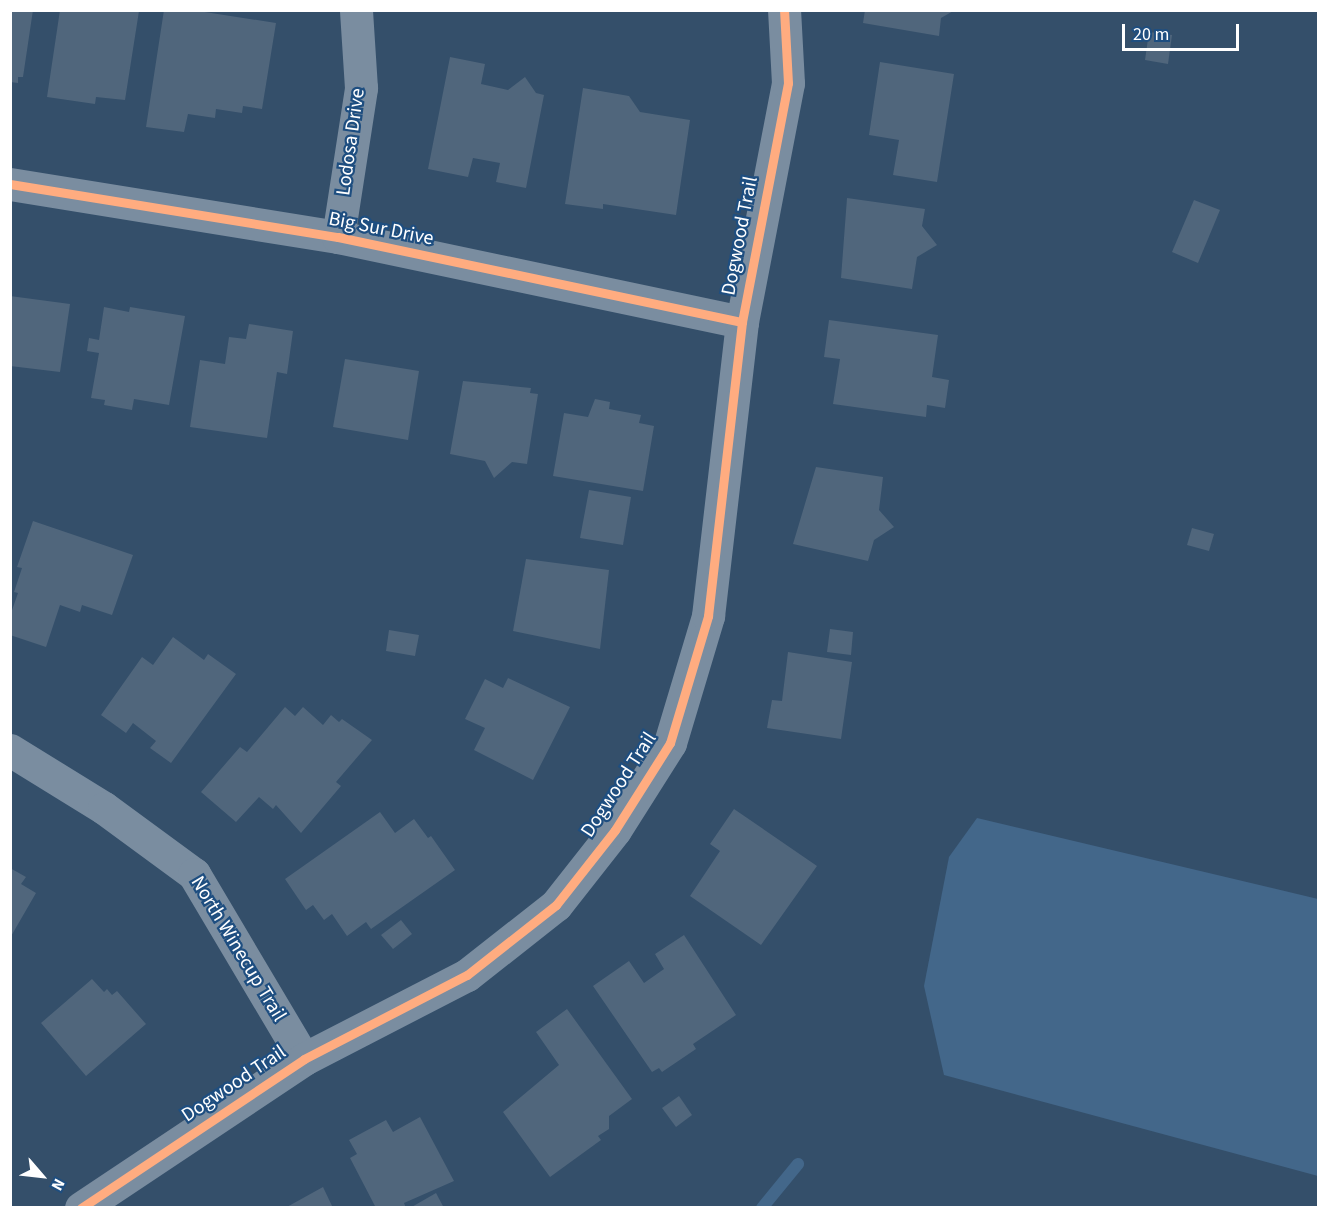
<!DOCTYPE html>
<html>
<head>
<meta charset="utf-8">
<style>
	body { margin:0 }
	#map { position:relative; width:1329px; height:1218px; overflow:hidden; background:#344f6a; font-family:"Source Sans 3",sans-serif }
	div>[style] { position:absolute }
	.water>* { inset:0; background:#43678a }
	.stream>* { height:12px; margin:-6px; padding:0 6px; transform-origin:6px; border-radius:6px; background:#43678a }
	.building>* { inset:0; background:#50667c }
	.minor>* { height:33px; margin:-16.5px; padding:0 16.5px; transform-origin:16.5px; border-radius:16.5px; background:#7a8da0 }
	.cycleway>* { height:9px; margin:-4.5px; padding:0 4.5px; transform-origin:4.5px; border-radius:4.5px; background:#ffac80 }
	span { translate:-50% -50%; white-space:nowrap; text-align:center; line-height:1.15; -webkit-text-stroke:4.5px #1e4e80; paint-order:stroke }
	.street-label { font-size:20px; color:#fff }
	.frame { position:absolute; inset:0; border:12px solid #fff; pointer-events:none }
	.north { position:absolute; left:12px; top:1146px; width:60px; height:60px; -webkit-text-stroke:4px #1e4e80; paint-order:stroke; rotate:118deg; font-size:16px; font-weight:700; line-height:24px; text-align:center; color:#fff }
	.north::after { content:''; display:block; margin:auto; width:21px; height:27px; background:#fff; clip-path:polygon(50% 0,100% 100%,50% 72%,0 100%) }
	.scale { position:absolute; left:1122px; top:24px; width:117px; height:27px; box-sizing:border-box; border:3px solid #fff; border-top:0; padding-left:8px; font-size:18px; line-height:21px; white-space:nowrap; color:#fff; -webkit-text-stroke:4px #1e4e80; paint-order:stroke }
</style>
</head>
<body>
<div id="map">
	<div class="water">
		<i style="clip-path:polygon(977px 818px,1318px 899px,1318px 1176px,944px 1075px,924px 986px,949px 857px)"></i>
	</div>
	<div class="stream">
		<i style="left:762px;top:1208px;width:57px;rotate:-50.7deg"></i>
	</div>
	<div class="building">
		<i style="clip-path:polygon(10px 10px,33px 10px,23px 77px,18px 77px,18px 83px,10px 82px)"></i>
		<i style="clip-path:polygon(60px 10px,139px 11px,125px 100px,96px 97px,95px 104px,47px 97px)"></i>
		<i style="clip-path:polygon(164px 10px,192px 10px,276px 23px,262px 109px,243px 106px,242px 113px,216px 109px,215px 118px,188px 114px,184px 132px,146px 127px)"></i>
		<i style="clip-path:polygon(865px 10px,955px 10px,941px 18px,939px 36px,863px 23px)"></i>
		<i style="clip-path:polygon(1149px 32px,1172px 35px,1168px 64px,1145px 60px)"></i>
		<i style="clip-path:polygon(450px 57px,485px 64px,481px 84px,508px 90px,525px 77px,536px 93px,544px 95px,526px 188px,496px 182px,500px 163px,473px 158px,468px 177px,428px 169px)"></i>
		<i style="clip-path:polygon(880px 62px,954px 74px,937px 182px,893px 175px,899px 140px,869px 135px)"></i>
		<i style="clip-path:polygon(583px 88px,629px 96px,640px 112px,690px 120px,676px 215px,603px 204px,603px 209px,565px 204px)"></i>
		<i style="clip-path:polygon(847px 198px,925px 209px,922px 226px,937px 245px,917px 257px,912px 289px,841px 278px)"></i>
		<i style="clip-path:polygon(1194px 200px,1220px 210px,1198px 263px,1172px 252px)"></i>
		<i style="clip-path:polygon(10px 296px,70px 304px,60px 372px,10px 366px)"></i>
		<i style="clip-path:polygon(104px 307px,129px 312px,130px 307px,185px 316px,169px 405px,134px 399px,132px 410px,104px 405px,105px 400px,91px 398px,99px 353px,87px 351px,89px 338px,99px 340px)"></i>
		<i style="clip-path:polygon(829px 320px,938px 335px,932px 377px,949px 380px,945px 408px,927px 405px,926px 417px,833px 404px,840px 359px,824px 357px)"></i>
		<i style="clip-path:polygon(249px 324px,293px 331px,287px 374px,277px 372px,267px 438px,190px 427px,200px 360px,225px 364px,229px 337px,246px 339px)"></i>
		<i style="clip-path:polygon(345px 359px,419px 371px,408px 440px,333px 427px)"></i>
		<i style="clip-path:polygon(463px 381px,531px 388px,530px 393px,538px 394px,527px 464px,512px 462px,494px 478px,485px 461px,450px 454px)"></i>
		<i style="clip-path:polygon(595px 399px,610px 402px,609px 409px,641px 415px,639px 423px,654px 426px,643px 491px,553px 476px,564px 413px,588px 417px)"></i>
		<i style="clip-path:polygon(816px 467px,883px 477px,879px 510px,894px 527px,874px 540px,868px 561px,793px 544px)"></i>
		<i style="clip-path:polygon(589px 490px,631px 497px,623px 545px,580px 538px)"></i>
		<i style="clip-path:polygon(33px 521px,133px 555px,112px 615px,82px 605px,80px 612px,60px 605px,46px 647px,10px 635px,10px 616px,18px 593px,14px 592px,22px 568px,17px 567px)"></i>
		<i style="clip-path:polygon(1192px 528px,1214px 534px,1209px 551px,1187px 545px)"></i>
		<i style="clip-path:polygon(526px 559px,609px 570px,600px 649px,513px 631px)"></i>
		<i style="clip-path:polygon(830px 629px,853px 632px,851px 655px,827px 652px)"></i>
		<i style="clip-path:polygon(389px 630px,419px 635px,415px 656px,386px 651px)"></i>
		<i style="clip-path:polygon(173px 637px,204px 660px,208px 654px,236px 674px,171px 763px,150px 748px,156px 741px,133px 723px,126px 733px,101px 715px,142px 657px,153px 665px)"></i>
		<i style="clip-path:polygon(788px 652px,852px 662px,841px 739px,767px 728px,772px 700px,782px 701px)"></i>
		<i style="clip-path:polygon(508px 678px,570px 707px,533px 780px,474px 750px,485px 728px,465px 719px,485px 679px,503px 688px)"></i>
		<i style="clip-path:polygon(285px 707px,295px 716px,303px 707px,323px 725px,331px 715px,339px 722px,342px 719px,372px 740px,336px 782px,341px 786px,301px 833px,276px 805px,273px 809px,259px 797px,236px 822px,201px 792px,240px 747px,247px 752px)"></i>
		<i style="clip-path:polygon(734px 809px,817px 866px,761px 945px,690px 896px,720px 851px,710px 844px)"></i>
		<i style="clip-path:polygon(380px 812px,395px 833px,414px 819px,428px 838px,431px 836px,455px 870px,371px 929px,366px 922px,347px 936px,332px 914px,324px 920px,313px 905px,306px 910px,285px 879px)"></i>
		<i style="clip-path:polygon(10px 868px,26px 877px,21px 884px,36px 893px,10px 938px)"></i>
		<i style="clip-path:polygon(401px 920px,412px 934px,393px 949px,381px 935px)"></i>
		<i style="clip-path:polygon(684px 935px,736px 1015px,693px 1044px,696px 1049px,662px 1072px,659px 1068px,652px 1072px,593px 986px,629px 961px,644px 983px,664px 969px,655px 954px)"></i>
		<i style="clip-path:polygon(92px 979px,104px 992px,107px 989px,112px 995px,117px 991px,146px 1024px,86px 1076px,41px 1023px)"></i>
		<i style="clip-path:polygon(567px 1009px,632px 1099px,609px 1116px,609px 1129px,598px 1136px,601px 1140px,550px 1177px,503px 1112px,559px 1065px,536px 1032px)"></i>
		<i style="clip-path:polygon(679px 1096px,692px 1115px,676px 1127px,662px 1108px)"></i>
		<i style="clip-path:polygon(420px 1117px,454px 1181px,404px 1203px,406px 1208px,376px 1208px,350px 1158px,357px 1154px,349px 1140px,386px 1120px,393px 1132px)"></i>
		<i style="clip-path:polygon(323px 1187px,333px 1208px,285px 1208px)"></i>
		<i style="clip-path:polygon(436px 1193px,444px 1208px,410px 1208px)"></i>
	</div>
	<div class="minor">
		<i style="left:10px;top:184px;width:332px;rotate:9.2deg"></i>
		<i style="left:338px;top:237px;width:413px;rotate:11.9deg"></i>
		<i style="left:338px;top:237px;width:151px;rotate:-81.2deg"></i>
		<i style="left:361px;top:88px;width:78px;rotate:-93.7deg"></i>
		<i style="left:10px;top:750px;width:110px;rotate:31.7deg"></i>
		<i style="left:104px;top:808px;width:112px;rotate:36.3deg"></i>
		<i style="left:194px;top:874px;width:215px;rotate:59.3deg"></i>
		<i style="left:81px;top:1208px;width:268px;rotate:-33.7deg"></i>
		<i style="left:304px;top:1059px;width:183px;rotate:-27.3deg"></i>
		<i style="left:467px;top:975px;width:113px;rotate:-38.2deg"></i>
		<i style="left:556px;top:905px;width:95px;rotate:-51.8deg"></i>
		<i style="left:615px;top:830px;width:103px;rotate:-57.7deg"></i>
		<i style="left:670px;top:743px;width:133px;rotate:-73.3deg"></i>
		<i style="left:708px;top:616px;width:296px;rotate:-83.4deg"></i>
		<i style="left:742px;top:322px;width:243px;rotate:-79.1deg"></i>
		<i style="left:788px;top:83px;width:73px;rotate:-93.1deg"></i>
	</div>
	<div class="cycleway">
		<i style="left:10px;top:184px;width:332px;rotate:9.2deg"></i>
		<i style="left:338px;top:237px;width:413px;rotate:11.9deg"></i>
		<i style="left:81px;top:1208px;width:268px;rotate:-33.7deg"></i>
		<i style="left:304px;top:1059px;width:183px;rotate:-27.3deg"></i>
		<i style="left:467px;top:975px;width:113px;rotate:-38.2deg"></i>
		<i style="left:556px;top:905px;width:95px;rotate:-51.8deg"></i>
		<i style="left:615px;top:830px;width:103px;rotate:-57.7deg"></i>
		<i style="left:670px;top:743px;width:133px;rotate:-73.3deg"></i>
		<i style="left:708px;top:616px;width:296px;rotate:-83.4deg"></i>
		<i style="left:742px;top:322px;width:243px;rotate:-79.1deg"></i>
		<i style="left:788px;top:83px;width:73px;rotate:-93.1deg"></i>
	</div>
	<div class="street-label">
		<span style="left:351px;top:142px;rotate:-82deg">Lodosa Drive</span>
		<span style="left:381px;top:229px;rotate:11deg">Big Sur Drive</span>
		<span style="left:740px;top:236px;rotate:-79deg">Dogwood Trail</span>
		<span style="left:619px;top:785px;rotate:-57deg">Dogwood Trail</span>
		<span style="left:238px;top:949px;rotate:59deg">North Winecup Trail</span>
		<span style="left:234px;top:1084px;rotate:-34deg">Dogwood Trail</span>
	</div>
	<div class="frame"></div>
	<div class="north">N</div>
	<div class="scale">20 m</div>
</div>
</body>
</html>
